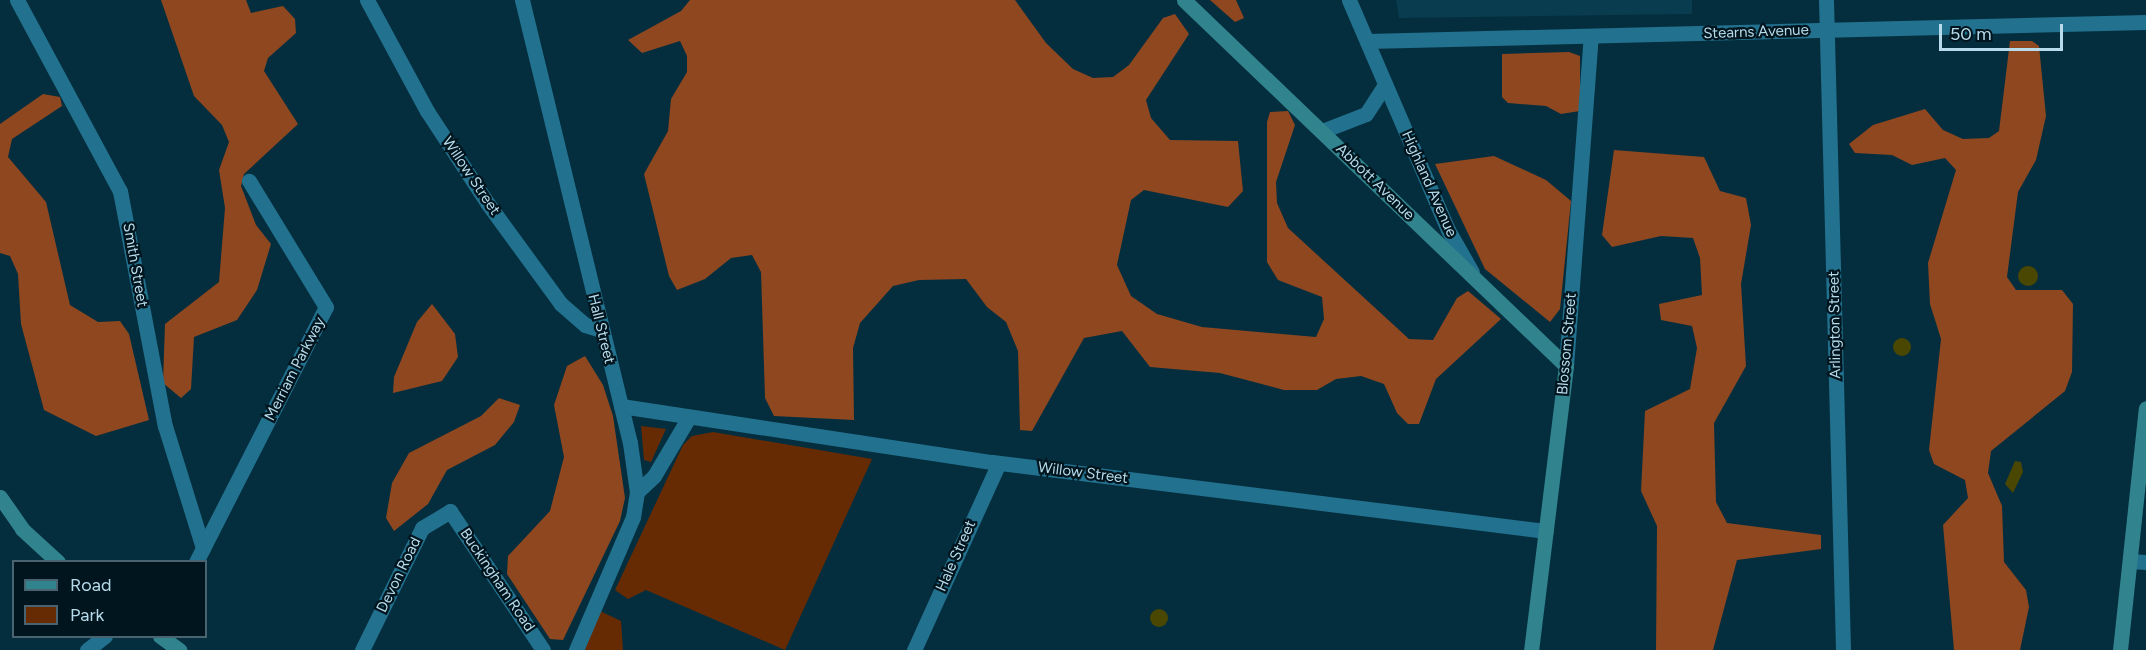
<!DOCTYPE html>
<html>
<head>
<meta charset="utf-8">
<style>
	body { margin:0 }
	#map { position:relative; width:2146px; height:650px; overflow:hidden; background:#042e3e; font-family:Figtree,sans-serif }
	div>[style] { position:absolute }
	.built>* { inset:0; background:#093c4e }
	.green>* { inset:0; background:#672b04 }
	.forest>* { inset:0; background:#8e471f }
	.water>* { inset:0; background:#4a4702 }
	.round { border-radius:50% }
	.street>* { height:15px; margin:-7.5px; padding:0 7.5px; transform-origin:7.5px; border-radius:7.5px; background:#22718e }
	.secondary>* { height:15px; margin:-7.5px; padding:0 7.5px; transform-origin:7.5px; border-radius:7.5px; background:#31838e }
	span { translate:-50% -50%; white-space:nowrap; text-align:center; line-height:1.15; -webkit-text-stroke:4.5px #00151e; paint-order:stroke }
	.street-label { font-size:15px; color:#b7dbeb }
	.legend { position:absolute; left:12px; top:560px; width:195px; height:78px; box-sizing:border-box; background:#00151e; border:2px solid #496470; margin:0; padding:8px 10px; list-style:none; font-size:18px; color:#b7dbeb }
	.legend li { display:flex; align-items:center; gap:12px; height:30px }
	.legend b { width:30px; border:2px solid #496470 }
	.scale { position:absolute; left:1939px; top:24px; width:124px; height:27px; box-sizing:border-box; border:3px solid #b7dbeb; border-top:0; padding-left:8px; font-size:18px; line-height:21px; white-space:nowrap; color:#b7dbeb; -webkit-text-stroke:4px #00151e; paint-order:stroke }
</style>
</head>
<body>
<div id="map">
	<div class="built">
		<i style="clip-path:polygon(1396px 0,1692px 0,1692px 14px,1399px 18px)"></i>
	</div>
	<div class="green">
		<i style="clip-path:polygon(641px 426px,666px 429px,651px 462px,644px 460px)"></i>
		<i style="clip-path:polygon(713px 432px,872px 459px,785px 650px,646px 590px,628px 599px,615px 590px,683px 445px,692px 436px)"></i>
		<i style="clip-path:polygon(600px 611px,621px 621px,623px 650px,582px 650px)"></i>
	</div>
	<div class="forest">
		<i style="clip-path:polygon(161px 0,246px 0,251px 13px,283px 6px,295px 19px,296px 33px,268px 58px,264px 71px,298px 124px,244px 174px,241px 186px,256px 225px,271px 244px,257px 290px,237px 320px,194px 337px,191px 389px,181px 398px,163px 383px,165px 324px,219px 282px,225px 208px,219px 170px,229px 142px,222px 125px,194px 96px)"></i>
		<i style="clip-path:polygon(690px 0,1015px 0,1046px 43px,1073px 69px,1093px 78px,1113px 77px,1129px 65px,1163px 18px,1175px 14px,1189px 34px,1146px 100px,1151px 118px,1170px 140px,1238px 141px,1243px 191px,1228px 207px,1144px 190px,1131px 200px,1117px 265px,1131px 296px,1157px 314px,1202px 327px,1316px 337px,1324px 319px,1322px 297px,1278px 280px,1267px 262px,1267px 122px,1270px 112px,1288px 111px,1295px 125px,1276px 182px,1277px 203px,1288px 228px,1409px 339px,1433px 340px,1457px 298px,1468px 291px,1501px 319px,1436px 379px,1419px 424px,1408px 424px,1397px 413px,1384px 384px,1361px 376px,1336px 379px,1317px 390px,1284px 390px,1220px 373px,1150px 367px,1122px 331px,1084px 338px,1032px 431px,1020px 430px,1018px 351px,1006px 322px,987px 307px,966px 279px,919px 280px,893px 286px,860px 323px,853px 348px,854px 420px,774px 416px,765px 398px,761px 272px,752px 255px,731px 258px,705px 279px,677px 290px,669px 276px,644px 174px,668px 131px,671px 99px,687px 72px,687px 56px,680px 41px,642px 53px,628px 40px,681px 11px)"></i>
		<i style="clip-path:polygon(1210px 0,1236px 0,1244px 18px,1235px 22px)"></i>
		<i style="clip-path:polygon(2010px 41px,2032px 41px,2039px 46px,2046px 116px,2036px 160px,2018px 192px,2007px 277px,2016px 290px,2062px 290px,2073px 304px,2072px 372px,2065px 391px,1991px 451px,1988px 473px,2002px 506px,2004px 562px,2026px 590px,2029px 607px,2020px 650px,1954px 650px,1943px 525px,1968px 498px,1965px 480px,1934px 464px,1929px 450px,1941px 339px,1930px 304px,1928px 263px,1956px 170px,1945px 158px,1912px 165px,1892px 155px,1855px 153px,1849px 144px,1873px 125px,1925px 109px,1943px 130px,1963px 139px,1989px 138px,1999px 131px)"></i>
		<i style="clip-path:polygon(1569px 52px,1580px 56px,1580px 111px,1561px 114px,1546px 106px,1508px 103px,1502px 97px,1502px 54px)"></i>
		<i style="clip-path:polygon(43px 94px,60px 97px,62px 106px,12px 139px,8px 157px,46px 202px,70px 305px,98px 322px,120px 321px,129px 334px,149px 420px,96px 436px,44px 410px,21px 324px,18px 274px,10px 256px,0 253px,0 124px)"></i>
		<i style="clip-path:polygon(1614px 150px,1704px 157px,1720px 191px,1746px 198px,1751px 225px,1741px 284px,1746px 366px,1714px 423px,1716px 502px,1727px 523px,1821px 535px,1821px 549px,1737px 560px,1713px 650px,1656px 650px,1657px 526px,1641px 491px,1645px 411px,1690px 389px,1697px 348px,1692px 326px,1661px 320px,1659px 304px,1702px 295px,1700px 258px,1693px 238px,1661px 236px,1612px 247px,1602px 235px)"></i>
		<i style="clip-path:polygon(1494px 156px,1546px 180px,1571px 201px,1560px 309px,1550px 322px,1485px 269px,1435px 164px)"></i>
		<i style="clip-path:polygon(432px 304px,455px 334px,458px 357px,442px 381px,393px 393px,394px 377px,417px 322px)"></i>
		<i style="clip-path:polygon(585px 356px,603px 385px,613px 416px,625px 498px,620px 521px,563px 640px,550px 639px,507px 574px,508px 556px,550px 511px,564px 457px,554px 405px,567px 366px)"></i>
		<i style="clip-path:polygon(499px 398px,520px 405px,514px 422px,495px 445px,447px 470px,428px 504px,394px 531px,386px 518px,392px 483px,409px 453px,481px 416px)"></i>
	</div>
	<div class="water">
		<i class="round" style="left:2018px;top:266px;width:20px;height:20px"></i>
		<i class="round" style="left:1893px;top:338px;width:18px;height:18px"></i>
		<i style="clip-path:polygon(2015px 461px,2021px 462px,2023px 472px,2013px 493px,2005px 484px)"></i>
		<i class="round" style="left:1150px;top:609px;width:18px;height:18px"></i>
	</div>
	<div class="street">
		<i style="left:17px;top:0;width:217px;rotate:61.7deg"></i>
		<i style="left:120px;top:191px;width:239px;rotate:79.2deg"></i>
		<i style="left:165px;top:426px;width:128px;rotate:72.7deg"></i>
		<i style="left:367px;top:0;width:126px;rotate:61.6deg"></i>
		<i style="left:427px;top:111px;width:111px;rotate:56.7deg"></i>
		<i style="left:488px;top:204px;width:124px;rotate:53.9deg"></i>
		<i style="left:561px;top:304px;width:32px;rotate:41deg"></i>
		<i style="left:585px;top:325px;width:17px;rotate:17deg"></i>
		<i style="left:522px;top:0;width:456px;rotate:76.3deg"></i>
		<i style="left:630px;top:443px;width:49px;rotate:81.9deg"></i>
		<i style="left:637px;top:492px;width:25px;rotate:99deg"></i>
		<i style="left:633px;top:517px;width:145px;rotate:113.2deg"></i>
		<i style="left:1349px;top:0;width:250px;rotate:66.7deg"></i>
		<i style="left:1448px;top:230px;width:48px;rotate:60.3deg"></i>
		<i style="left:1826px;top:0;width:650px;rotate:88.5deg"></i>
		<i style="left:1367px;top:41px;width:779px;rotate:-1.4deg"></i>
		<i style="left:1322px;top:131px;width:47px;rotate:-21.1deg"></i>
		<i style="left:1366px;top:114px;width:35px;rotate:-57deg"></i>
		<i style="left:1566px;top:366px;width:331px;rotate:-85.7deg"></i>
		<i style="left:621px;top:406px;width:375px;rotate:8.6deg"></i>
		<i style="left:992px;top:462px;width:558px;rotate:7.1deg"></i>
		<i style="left:637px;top:492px;width:23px;rotate:-43deg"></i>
		<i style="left:654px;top:476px;width:69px;rotate:-59.3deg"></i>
		<i style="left:2130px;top:561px;width:16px;rotate:4deg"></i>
		<i style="left:196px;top:562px;width:286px;rotate:-63deg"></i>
		<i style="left:326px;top:307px;width:148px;rotate:-121.4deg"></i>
		<i style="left:87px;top:650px;width:23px;rotate:-38deg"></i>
		<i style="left:362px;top:650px;width:136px;rotate:-63.8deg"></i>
		<i style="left:422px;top:528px;width:33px;rotate:-31deg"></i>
		<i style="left:450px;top:511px;width:167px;rotate:56.2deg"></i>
		<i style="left:914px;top:650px;width:205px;rotate:-65.6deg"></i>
	</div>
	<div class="secondary">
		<i style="left:1184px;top:0;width:529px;rotate:43.77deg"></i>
		<i style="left:1566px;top:366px;width:286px;rotate:97deg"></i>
		<i style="left:0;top:497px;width:39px;rotate:55deg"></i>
		<i style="left:22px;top:529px;width:49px;rotate:42.5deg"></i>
		<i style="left:160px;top:636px;width:24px;rotate:36deg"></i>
		<i style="left:2120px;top:650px;width:243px;rotate:-83.9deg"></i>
	</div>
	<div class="street-label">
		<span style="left:1756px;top:32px;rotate:-2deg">Stearns Avenue</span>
		<span style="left:471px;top:176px;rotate:56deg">Willow Street</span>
		<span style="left:1375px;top:182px;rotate:44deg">Abbott Avenue</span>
		<span style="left:1429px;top:184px;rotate:66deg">Highland Avenue</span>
		<span style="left:135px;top:265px;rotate:80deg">Smith Street</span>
		<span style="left:1835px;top:325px;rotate:-91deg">Arlington Street</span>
		<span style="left:601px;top:329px;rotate:76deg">Hall Street</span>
		<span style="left:1567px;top:344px;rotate:-85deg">Blossom Street</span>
		<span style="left:295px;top:369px;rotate:-63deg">Merriam Parkway</span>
		<span style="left:1083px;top:473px;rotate:7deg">Willow Street</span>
		<span style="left:956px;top:556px;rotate:-66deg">Hale Street</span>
		<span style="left:399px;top:575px;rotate:-64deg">Devon Road</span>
		<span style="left:497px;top:580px;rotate:56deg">Buckingham Road</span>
	</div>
	<ul class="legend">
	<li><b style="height:8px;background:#31838e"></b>Road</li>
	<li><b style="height:16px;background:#672b04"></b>Park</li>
	</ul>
	<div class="scale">50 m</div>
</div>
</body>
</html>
